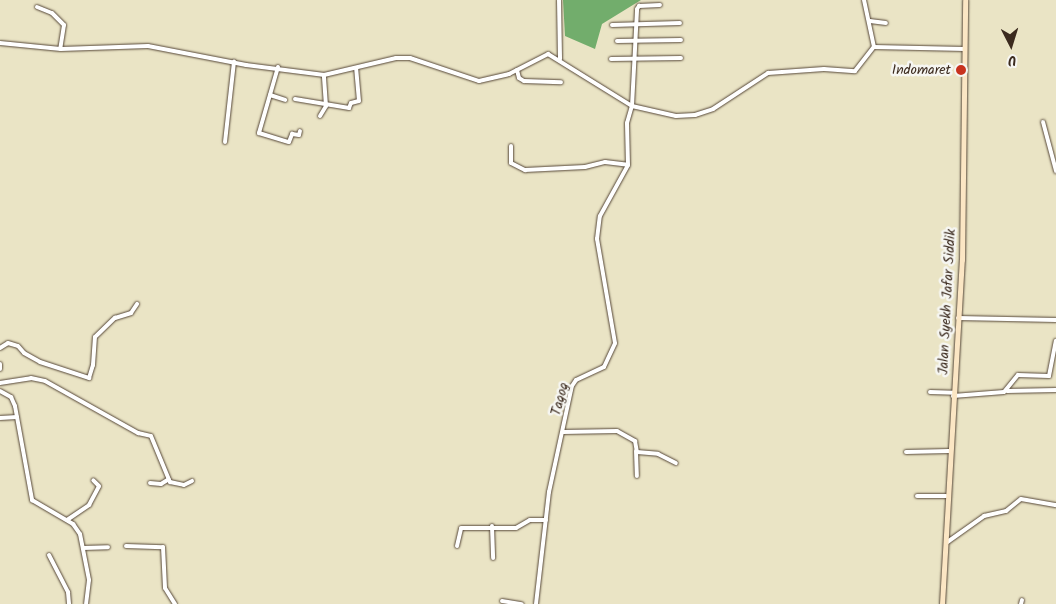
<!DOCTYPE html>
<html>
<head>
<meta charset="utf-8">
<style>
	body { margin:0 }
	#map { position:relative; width:1056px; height:604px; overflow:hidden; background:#eae4c5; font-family:Kalam,sans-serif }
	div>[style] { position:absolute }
	.forest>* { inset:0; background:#72ad6c }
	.roads { filter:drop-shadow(0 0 1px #554637) drop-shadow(0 0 1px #554637) }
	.minor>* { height:4px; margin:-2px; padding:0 2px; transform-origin:2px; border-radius:2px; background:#fff }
	.secondary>* { height:5px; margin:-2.5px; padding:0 2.5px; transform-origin:2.5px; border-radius:2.5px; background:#fbe6c4 }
	.dots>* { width:14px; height:14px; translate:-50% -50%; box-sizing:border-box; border:2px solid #f6f6f2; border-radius:50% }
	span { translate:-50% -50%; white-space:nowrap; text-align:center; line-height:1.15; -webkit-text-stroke:5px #f6f6f2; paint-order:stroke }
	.poi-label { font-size:14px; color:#3b2a1e }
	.right { translate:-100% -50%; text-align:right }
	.street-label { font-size:14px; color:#3b2a1e }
	.north { position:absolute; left:986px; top:20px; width:50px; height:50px; -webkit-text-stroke:4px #f6f6f2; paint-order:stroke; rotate:175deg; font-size:14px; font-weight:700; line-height:20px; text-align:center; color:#3b2a1e }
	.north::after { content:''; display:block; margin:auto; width:18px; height:22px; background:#3b2a1e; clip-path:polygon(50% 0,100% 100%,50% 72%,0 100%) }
</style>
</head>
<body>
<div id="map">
	<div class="forest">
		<i style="clip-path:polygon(563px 0,641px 0,602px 24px,595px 49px,565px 36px)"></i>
	</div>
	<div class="roads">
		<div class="minor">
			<i style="left:559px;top:0;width:59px;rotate:89deg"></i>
			<i style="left:864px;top:0;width:48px;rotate:78deg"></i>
			<i style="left:37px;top:7px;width:16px;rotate:22deg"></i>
			<i style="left:52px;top:13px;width:17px;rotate:45deg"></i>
			<i style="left:64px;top:25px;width:24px;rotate:99deg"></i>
			<i style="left:870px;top:21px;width:16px;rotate:7deg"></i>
			<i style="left:612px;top:25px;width:68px;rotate:-1.7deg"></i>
			<i style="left:617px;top:41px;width:64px;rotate:-0.9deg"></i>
			<i style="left:0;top:43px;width:61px;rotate:5.6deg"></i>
			<i style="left:61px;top:49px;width:87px;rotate:-2deg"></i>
			<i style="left:148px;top:46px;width:100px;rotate:11deg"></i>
			<i style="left:246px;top:65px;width:79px;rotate:7.3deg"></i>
			<i style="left:324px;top:75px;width:74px;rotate:-13.3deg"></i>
			<i style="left:396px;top:58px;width:14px"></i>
			<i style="left:410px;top:58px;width:73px;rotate:18.4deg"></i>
			<i style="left:479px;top:81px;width:31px;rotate:-13deg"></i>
			<i style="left:509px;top:74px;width:44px;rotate:-27.1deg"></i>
			<i style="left:548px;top:54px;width:99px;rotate:31.8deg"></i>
			<i style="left:632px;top:106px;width:97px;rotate:-87deg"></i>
			<i style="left:637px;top:9px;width:4px;rotate:-56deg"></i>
			<i style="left:639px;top:6px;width:21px;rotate:-3deg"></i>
			<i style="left:611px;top:59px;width:70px;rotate:-0.8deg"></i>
			<i style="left:278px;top:67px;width:69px;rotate:106.1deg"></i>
			<i style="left:259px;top:133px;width:31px;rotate:17deg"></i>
			<i style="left:289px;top:142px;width:9px;rotate:-69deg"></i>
			<i style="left:292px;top:134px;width:7px;rotate:8deg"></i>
			<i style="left:299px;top:135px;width:4px;rotate:-76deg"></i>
			<i style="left:517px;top:70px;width:8px;rotate:76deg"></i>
			<i style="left:519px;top:78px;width:6px;rotate:31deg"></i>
			<i style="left:524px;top:81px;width:37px;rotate:2deg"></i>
			<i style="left:270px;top:95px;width:16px;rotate:18deg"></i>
			<i style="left:295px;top:99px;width:55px;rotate:9.5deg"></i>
			<i style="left:349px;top:108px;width:5px;rotate:-68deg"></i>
			<i style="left:351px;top:103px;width:8px;rotate:-14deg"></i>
			<i style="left:359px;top:101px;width:33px;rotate:-95deg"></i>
			<i style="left:320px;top:116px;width:12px;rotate:-59deg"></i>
			<i style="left:326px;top:106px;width:31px;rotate:-94deg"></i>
			<i style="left:1043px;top:122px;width:51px;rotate:75.1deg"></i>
			<i style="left:225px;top:142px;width:81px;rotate:-83.6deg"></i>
			<i style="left:511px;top:146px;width:17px;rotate:90deg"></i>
			<i style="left:511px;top:163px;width:16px;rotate:27deg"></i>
			<i style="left:525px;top:170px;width:60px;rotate:-2.9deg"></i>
			<i style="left:585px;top:167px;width:21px;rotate:-14deg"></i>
			<i style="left:605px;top:162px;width:23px;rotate:7deg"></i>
			<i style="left:958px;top:318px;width:98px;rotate:1.2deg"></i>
			<i style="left:0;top:348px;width:9px;rotate:-32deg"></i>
			<i style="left:8px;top:343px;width:10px;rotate:17deg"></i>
			<i style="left:18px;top:346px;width:9px;rotate:49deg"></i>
			<i style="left:24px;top:353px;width:18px;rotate:29deg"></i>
			<i style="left:40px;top:362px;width:52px;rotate:18.1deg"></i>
			<i style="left:89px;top:378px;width:14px;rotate:-73deg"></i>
			<i style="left:93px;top:365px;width:28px;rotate:-86deg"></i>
			<i style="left:95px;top:337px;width:28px;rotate:-44deg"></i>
			<i style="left:115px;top:318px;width:17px;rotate:-17deg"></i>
			<i style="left:131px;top:313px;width:11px;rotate:-56deg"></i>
			<i style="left:0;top:364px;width:5px;rotate:90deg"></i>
			<i style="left:0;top:383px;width:31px;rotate:-9deg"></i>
			<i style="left:31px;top:378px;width:14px;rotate:12deg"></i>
			<i style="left:45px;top:381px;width:107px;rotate:29.2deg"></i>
			<i style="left:138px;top:433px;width:13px;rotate:13deg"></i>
			<i style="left:151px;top:436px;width:50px;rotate:67.6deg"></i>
			<i style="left:170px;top:482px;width:14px;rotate:12deg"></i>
			<i style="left:184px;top:485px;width:9px;rotate:-27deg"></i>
			<i style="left:0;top:391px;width:13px;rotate:29deg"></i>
			<i style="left:11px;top:397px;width:10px;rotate:66deg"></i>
			<i style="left:15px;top:406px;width:96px;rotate:79.7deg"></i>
			<i style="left:32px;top:500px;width:48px;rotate:30.3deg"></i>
			<i style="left:73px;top:524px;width:12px;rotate:55deg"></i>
			<i style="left:80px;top:534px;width:47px;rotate:78.9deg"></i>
			<i style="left:89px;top:580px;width:24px;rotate:97deg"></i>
			<i style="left:1007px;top:391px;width:49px;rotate:-1.2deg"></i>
			<i style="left:930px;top:392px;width:24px;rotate:2deg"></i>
			<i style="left:953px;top:396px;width:51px;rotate:-4.5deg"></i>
			<i style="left:1004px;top:392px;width:22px;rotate:-51deg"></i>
			<i style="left:1018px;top:375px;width:31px;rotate:2deg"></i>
			<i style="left:1049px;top:376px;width:36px;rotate:-79deg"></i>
			<i style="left:0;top:418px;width:17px;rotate:-3deg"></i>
			<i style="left:563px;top:432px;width:54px;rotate:-1.1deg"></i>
			<i style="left:617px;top:431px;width:21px;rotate:29deg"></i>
			<i style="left:635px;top:441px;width:11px;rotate:80deg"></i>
			<i style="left:637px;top:452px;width:21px;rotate:5deg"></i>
			<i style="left:658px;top:454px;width:20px;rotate:27deg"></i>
			<i style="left:636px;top:451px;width:25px;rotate:88deg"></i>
			<i style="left:906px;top:452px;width:43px;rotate:-1.3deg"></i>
			<i style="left:150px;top:483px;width:11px;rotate:5deg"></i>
			<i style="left:161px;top:484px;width:9px;rotate:-32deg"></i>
			<i style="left:917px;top:496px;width:29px"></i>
			<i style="left:67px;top:520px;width:27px;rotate:-34deg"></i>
			<i style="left:89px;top:505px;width:21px;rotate:-62deg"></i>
			<i style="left:99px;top:486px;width:8px;rotate:-135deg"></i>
			<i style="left:492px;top:526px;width:32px;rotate:88deg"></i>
			<i style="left:946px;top:543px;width:47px;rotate:-35.4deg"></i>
			<i style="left:984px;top:516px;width:23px;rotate:-13deg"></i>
			<i style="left:1006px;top:511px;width:19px;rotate:-39deg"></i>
			<i style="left:1021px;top:499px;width:36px;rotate:10deg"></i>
			<i style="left:126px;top:546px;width:37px;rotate:2deg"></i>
			<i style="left:163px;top:547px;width:41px;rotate:87.2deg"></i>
			<i style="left:165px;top:588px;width:19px;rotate:58deg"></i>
			<i style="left:457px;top:546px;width:18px;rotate:-77deg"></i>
			<i style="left:461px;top:528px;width:55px"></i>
			<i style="left:516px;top:528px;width:16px;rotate:-30deg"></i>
			<i style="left:530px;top:520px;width:16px"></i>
			<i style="left:83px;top:548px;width:25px;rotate:-2deg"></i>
			<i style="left:49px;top:555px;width:42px;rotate:62.8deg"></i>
			<i style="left:68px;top:592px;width:12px;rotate:85deg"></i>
			<i style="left:502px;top:601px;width:20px;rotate:9deg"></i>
			<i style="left:536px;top:604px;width:113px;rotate:-83.4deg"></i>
			<i style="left:549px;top:492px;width:108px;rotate:-77.8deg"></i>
			<i style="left:572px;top:386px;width:7px;rotate:-56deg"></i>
			<i style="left:576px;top:380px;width:31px;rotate:-25deg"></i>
			<i style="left:604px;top:367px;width:26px;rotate:-65deg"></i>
			<i style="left:615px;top:343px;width:106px;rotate:-99.8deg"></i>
			<i style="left:597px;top:239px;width:23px;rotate:-83deg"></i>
			<i style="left:600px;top:216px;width:58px;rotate:-61.2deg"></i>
			<i style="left:628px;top:165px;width:42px;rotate:-91.4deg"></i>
			<i style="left:627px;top:123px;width:18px;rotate:-74deg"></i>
			<i style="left:632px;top:106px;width:45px;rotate:12.8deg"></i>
			<i style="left:676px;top:116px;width:19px;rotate:-3deg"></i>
			<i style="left:695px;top:115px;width:19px;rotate:-18deg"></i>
			<i style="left:713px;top:109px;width:66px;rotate:-33.2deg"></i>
			<i style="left:768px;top:73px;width:56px;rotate:-4.1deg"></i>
			<i style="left:824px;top:69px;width:31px;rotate:4deg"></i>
			<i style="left:855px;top:71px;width:31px;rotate:-52deg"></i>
			<i style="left:874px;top:47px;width:91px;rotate:1.3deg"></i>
			<i style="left:1021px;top:604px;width:4px;rotate:-76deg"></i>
		</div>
		<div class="secondary">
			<i style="left:942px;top:604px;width:345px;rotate:-86.7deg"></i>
			<i style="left:962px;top:260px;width:260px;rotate:-89.3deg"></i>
		</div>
	</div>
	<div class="dots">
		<i style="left:961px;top:70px;background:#c8321e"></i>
	</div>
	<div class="poi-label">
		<span class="right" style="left:951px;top:70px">Indomaret</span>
	</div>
	<div class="street-label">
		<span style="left:947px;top:302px;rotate:-87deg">Jalan Syekh Jafar Siddik</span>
		<span style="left:560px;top:399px;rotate:-75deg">Tagog</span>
	</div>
	<div class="north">U</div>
</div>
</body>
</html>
